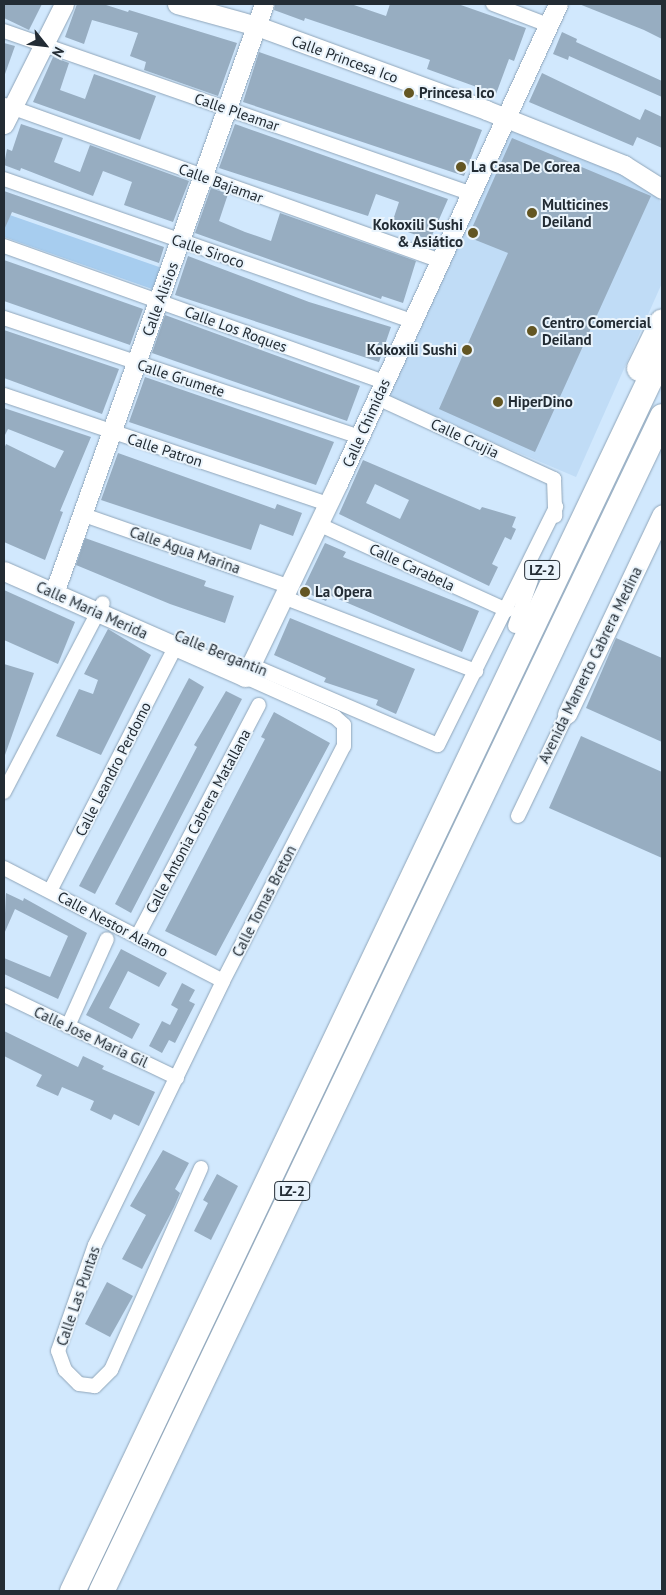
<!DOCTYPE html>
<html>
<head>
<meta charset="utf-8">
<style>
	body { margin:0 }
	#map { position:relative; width:666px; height:1595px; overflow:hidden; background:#d1e8fd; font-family:"PT Sans",sans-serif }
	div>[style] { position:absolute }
	.built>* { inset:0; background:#c0dcf6 }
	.green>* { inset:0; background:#a7cdef }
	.building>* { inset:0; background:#97adc1 }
	.roads { filter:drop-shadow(0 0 1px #8fa5b9) drop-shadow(0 0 1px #8fa5b9) }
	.street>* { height:14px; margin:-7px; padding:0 7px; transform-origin:7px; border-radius:7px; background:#fff }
	.secondary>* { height:19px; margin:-9.5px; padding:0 9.5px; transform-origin:9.5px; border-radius:9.5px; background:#fff }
	.highway>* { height:25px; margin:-12.5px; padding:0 12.5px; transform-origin:12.5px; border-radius:12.5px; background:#fff }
	.dots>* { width:14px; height:14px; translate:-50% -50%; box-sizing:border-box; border:2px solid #eaf4fc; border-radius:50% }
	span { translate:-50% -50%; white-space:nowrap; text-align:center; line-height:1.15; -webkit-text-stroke:4px #eaf4fc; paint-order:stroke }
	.shield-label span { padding:1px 4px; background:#eaf4fc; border:1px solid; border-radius:4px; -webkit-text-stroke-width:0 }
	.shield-label { font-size:14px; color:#232c34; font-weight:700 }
	.street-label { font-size:15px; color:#232c34 }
	.poi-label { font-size:15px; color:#232c34; font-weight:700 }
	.left { translate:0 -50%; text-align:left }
	.right { translate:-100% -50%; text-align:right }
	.frame { position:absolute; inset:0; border:5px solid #232c34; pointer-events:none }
	.north { position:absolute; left:20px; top:20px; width:50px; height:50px; -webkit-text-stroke:4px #eaf4fc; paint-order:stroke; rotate:119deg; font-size:14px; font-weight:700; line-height:20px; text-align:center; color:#232c34 }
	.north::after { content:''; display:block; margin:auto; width:18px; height:22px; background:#232c34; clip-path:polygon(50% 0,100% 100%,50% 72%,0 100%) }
</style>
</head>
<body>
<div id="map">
	<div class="built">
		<i style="clip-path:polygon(510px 127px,654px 185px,662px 207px,662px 283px,576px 477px,386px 397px)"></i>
	</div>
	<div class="green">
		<i style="clip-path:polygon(4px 213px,162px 268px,152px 289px,4px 237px)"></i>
	</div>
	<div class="building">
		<i style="clip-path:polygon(4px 4px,42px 4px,29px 30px,4px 18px)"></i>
		<i style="clip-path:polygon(77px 4px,103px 4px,128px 12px,129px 10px,237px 43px,218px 96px,144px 70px,146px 62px,130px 56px,138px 33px,92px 20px,84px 44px,65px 37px)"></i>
		<i style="clip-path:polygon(275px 4px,351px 4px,386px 16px,390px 4px,458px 4px,526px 28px,514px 61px,509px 59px,496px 94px,427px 69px,430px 60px,305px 18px,304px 21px,274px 10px)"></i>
		<i style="clip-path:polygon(579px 4px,662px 4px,662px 39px,644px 30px)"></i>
		<i style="clip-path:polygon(562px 32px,577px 39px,576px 42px,662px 81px,662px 97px,569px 56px,568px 60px,553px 54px)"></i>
		<i style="clip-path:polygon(4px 43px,15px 46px,5px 74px,4px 74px)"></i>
		<i style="clip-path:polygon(259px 52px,482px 130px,464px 176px,243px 102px)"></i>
		<i style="clip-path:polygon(53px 57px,69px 63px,60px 90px,85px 99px,94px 74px,156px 96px,140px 140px,33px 102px)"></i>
		<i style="clip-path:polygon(542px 73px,640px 120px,645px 109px,662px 117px,662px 148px,637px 137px,633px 146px,529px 102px)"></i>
		<i style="clip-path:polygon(21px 124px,63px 138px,54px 162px,80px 172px,90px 145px,189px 181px,173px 222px,124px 205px,132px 182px,103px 171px,93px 196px,21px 168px,20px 171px,4px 165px,7px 149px,12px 151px)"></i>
		<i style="clip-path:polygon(235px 124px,448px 199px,430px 240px,391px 226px,399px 202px,376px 194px,368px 216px,219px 168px)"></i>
		<i style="clip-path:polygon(512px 138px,651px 196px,535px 452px,439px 409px,508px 253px,468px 237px)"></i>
		<i style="clip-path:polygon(211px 188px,228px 194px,219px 221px,245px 232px,271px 241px,280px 213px,416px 261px,403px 303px,382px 296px,381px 299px,195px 233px)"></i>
		<i style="clip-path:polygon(4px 191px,164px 247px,159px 263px,12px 212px,4px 230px)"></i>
		<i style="clip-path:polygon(188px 256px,309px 302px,391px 327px,379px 362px,175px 295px)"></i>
		<i style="clip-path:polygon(4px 260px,143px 309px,130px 345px,4px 301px)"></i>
		<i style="clip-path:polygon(165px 315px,360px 386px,347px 421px,152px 353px)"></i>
		<i style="clip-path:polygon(4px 330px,119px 369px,102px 414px,4px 378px)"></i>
		<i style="clip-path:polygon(145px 377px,334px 442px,316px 485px,129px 422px)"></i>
		<i style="clip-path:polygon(4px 408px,91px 437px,60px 511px,63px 512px,45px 560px,4px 542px,4px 449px,6px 444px,55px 468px,64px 451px,8px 429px,4px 437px)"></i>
		<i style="clip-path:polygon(118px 453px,275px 509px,277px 504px,302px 513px,293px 536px,260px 524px,251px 550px,101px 500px)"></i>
		<i style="clip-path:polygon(evenodd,363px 460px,480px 510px,482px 507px,516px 517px,512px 527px,516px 529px,511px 540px,505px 537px,492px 564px,498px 567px,489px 586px,339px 514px,363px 460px,375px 484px,409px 500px,400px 519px,366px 503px,375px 484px)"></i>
		<i style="clip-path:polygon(85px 538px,206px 581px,204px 586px,234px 596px,225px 623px,170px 604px,76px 565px)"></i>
		<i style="clip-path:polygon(325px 543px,346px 552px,343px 557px,479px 611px,462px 652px,329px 595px,326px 601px,302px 591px)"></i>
		<i style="clip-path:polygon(4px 590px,75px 622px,58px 664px,4px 640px)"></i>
		<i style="clip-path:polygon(290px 618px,415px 669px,396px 714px,376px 705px,378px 700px,324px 682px,326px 678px,274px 655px)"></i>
		<i style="clip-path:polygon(108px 629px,151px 655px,101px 755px,56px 736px,79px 689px,93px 694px,98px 680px,84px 674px)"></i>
		<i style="clip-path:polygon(616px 638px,662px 658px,662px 742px,586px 708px)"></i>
		<i style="clip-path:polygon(4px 664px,34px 673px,5px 755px,4px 755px)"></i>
		<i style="clip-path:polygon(189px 678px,204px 687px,95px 894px,79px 886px)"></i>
		<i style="clip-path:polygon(226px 691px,242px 699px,131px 913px,115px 904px,197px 747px,194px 745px)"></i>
		<i style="clip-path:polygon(274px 712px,330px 743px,216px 956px,165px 931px,265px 739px,261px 737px)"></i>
		<i style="clip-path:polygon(581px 736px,662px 772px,662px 858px,549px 808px)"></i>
		<i style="clip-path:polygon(6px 893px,23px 901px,24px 898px,87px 933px,58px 999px,4px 974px,4px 958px,50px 977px,68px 936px,15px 909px,4px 934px)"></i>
		<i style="clip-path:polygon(121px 949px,167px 973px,159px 987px,128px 971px,109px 1008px,140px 1024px,132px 1039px,86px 1015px)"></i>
		<i style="clip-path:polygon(182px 983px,195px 990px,189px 1001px,195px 1004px,175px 1043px,169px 1040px,162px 1053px,149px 1046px,162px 1021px,170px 1025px,178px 1009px,171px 1005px)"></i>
		<i style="clip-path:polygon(4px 1031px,78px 1067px,83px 1056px,104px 1066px,102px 1069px,155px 1092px,139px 1126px,114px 1114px,111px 1120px,90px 1110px,94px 1101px,62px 1087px,58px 1096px,36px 1086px,42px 1075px,4px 1056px)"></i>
		<i style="clip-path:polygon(163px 1150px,189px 1163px,175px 1189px,180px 1193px,174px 1207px,142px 1269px,122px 1259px,146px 1215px,130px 1206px)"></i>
		<i style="clip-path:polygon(217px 1174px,238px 1186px,211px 1240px,194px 1231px,208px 1203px,203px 1200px)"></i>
		<i style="clip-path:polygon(107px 1282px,133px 1296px,110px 1337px,85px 1324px)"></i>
	</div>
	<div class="roads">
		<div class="street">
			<i style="left:493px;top:4px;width:59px;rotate:20.9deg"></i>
			<i style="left:4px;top:31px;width:493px;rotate:19.2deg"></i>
			<i style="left:5px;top:105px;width:461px;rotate:19.7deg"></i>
			<i style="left:4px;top:179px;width:432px;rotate:19.2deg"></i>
			<i style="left:4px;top:246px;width:404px;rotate:19.7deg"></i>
			<i style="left:4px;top:318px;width:374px;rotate:18.5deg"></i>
			<i style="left:4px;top:395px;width:342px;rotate:18.6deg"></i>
			<i style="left:377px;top:398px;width:195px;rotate:24.6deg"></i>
			<i style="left:554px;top:479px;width:37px;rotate:88deg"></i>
			<i style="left:81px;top:514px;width:219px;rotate:19.2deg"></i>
			<i style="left:318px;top:524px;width:208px;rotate:24.5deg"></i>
			<i style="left:283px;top:597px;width:207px;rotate:21deg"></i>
			<i style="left:515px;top:626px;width:49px;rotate:-70.8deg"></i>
			<i style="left:251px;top:665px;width:203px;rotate:23.2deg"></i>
			<i style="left:438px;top:745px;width:266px;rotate:-63.6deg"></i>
			<i style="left:4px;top:792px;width:213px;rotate:-62.4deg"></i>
			<i style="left:518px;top:816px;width:113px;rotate:-64.3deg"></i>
			<i style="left:4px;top:868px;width:246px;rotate:27.3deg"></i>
			<i style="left:50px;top:891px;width:276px;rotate:-62.8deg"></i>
			<i style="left:137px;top:937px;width:262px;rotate:-62.3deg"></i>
			<i style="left:4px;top:995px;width:192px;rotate:25.6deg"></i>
			<i style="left:68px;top:1026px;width:95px;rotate:-65.9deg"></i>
			<i style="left:201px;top:1168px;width:221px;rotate:114deg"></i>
			<i style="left:111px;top:1370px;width:23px;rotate:135deg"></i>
			<i style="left:95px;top:1386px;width:16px;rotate:-173deg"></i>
			<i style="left:79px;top:1384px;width:20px;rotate:-135deg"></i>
			<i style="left:65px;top:1370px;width:20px;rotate:-110deg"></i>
			<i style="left:58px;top:1351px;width:112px;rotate:-70.8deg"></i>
			<i style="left:95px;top:1245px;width:293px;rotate:-64.1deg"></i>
			<i style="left:223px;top:981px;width:264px;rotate:-62.8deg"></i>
			<i style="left:344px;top:746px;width:21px;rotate:-90deg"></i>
			<i style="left:344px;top:725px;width:12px;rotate:-138deg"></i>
			<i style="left:335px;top:717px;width:98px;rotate:-156deg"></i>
		</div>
		<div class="secondary">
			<i style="left:177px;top:4px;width:83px;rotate:15.4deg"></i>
			<i style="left:257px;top:26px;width:244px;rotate:20.1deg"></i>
			<i style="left:486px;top:110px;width:149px;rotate:21.7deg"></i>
			<i style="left:624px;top:165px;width:45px;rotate:32.3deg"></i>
			<i style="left:4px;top:124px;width:134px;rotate:-63.4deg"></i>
			<i style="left:4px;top:571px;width:263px;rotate:23.7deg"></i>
			<i style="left:245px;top:677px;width:215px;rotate:-64.4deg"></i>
			<i style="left:338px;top:483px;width:527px;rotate:-65.33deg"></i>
			<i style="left:54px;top:593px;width:625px;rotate:-70.38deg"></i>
			<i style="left:567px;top:714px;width:221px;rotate:-64.6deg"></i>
		</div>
		<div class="highway">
			<i style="left:639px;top:368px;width:52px;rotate:-63.9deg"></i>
			<i style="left:72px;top:1591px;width:1371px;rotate:-64.52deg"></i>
			<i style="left:101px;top:1591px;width:1302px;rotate:-64.48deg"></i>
		</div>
	</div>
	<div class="dots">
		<i style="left:409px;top:93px;background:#635623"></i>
		<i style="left:461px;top:167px;background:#635623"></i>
		<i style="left:532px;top:213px;background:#635623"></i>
		<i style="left:473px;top:233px;background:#635623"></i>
		<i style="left:532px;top:331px;background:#635623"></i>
		<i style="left:467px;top:350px;background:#635623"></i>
		<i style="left:498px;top:402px;background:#635623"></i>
		<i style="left:305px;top:592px;background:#635623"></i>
	</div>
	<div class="shield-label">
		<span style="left:542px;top:570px">LZ-2</span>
		<span style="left:292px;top:1191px">LZ-2</span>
	</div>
	<div class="street-label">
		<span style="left:345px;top:59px;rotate:20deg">Calle Princesa Ico</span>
		<span style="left:237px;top:112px;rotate:19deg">Calle Pleamar</span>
		<span style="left:221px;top:183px;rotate:20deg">Calle Bajamar</span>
		<span style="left:208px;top:251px;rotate:19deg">Calle Siroco</span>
		<span style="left:160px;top:299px;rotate:-70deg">Calle Alisios</span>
		<span style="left:236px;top:329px;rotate:20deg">Calle Los Roques</span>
		<span style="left:181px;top:378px;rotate:18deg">Calle Grumete</span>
		<span style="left:366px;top:423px;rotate:-66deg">Calle Chimidas</span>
		<span style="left:465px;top:438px;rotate:25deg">Calle Crujia</span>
		<span style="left:165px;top:450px;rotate:18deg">Calle Patron</span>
		<span style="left:185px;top:550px;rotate:19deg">Calle Agua Marina</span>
		<span style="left:412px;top:567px;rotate:25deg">Calle Carabela</span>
		<span style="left:92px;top:610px;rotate:24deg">Calle Maria Merida</span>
		<span style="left:221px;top:653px;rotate:22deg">Calle Bergantin</span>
		<span style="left:590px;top:665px;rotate:-64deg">Avenida Mamerto Cabrera Medina</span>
		<span style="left:113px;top:769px;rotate:-63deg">Calle Leandro Perdomo</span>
		<span style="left:198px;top:821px;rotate:-62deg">Calle Antonia Cabrera Matallana</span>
		<span style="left:264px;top:901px;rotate:-63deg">Calle Tomas Breton</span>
		<span style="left:113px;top:924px;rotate:28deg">Calle Nestor Alamo</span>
		<span style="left:91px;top:1037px;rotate:25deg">Calle Jose Maria Gil</span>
		<span style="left:78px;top:1296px;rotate:-71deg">Calle Las Puntas</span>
	</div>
	<div class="poi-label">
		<span class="left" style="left:419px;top:93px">Princesa Ico</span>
		<span class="left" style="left:471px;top:167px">La Casa De Corea</span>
		<span class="left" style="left:542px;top:213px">Multicines<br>Deiland</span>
		<span class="right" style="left:463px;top:233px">Kokoxili Sushi<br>&amp; Asiático</span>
		<span class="left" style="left:542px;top:331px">Centro Comercial<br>Deiland</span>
		<span class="right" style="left:457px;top:350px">Kokoxili Sushi</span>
		<span class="left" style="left:508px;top:402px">HiperDino</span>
		<span class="left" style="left:315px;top:592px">La Opera</span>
	</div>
	<div class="frame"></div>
	<div class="north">N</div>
</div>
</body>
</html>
